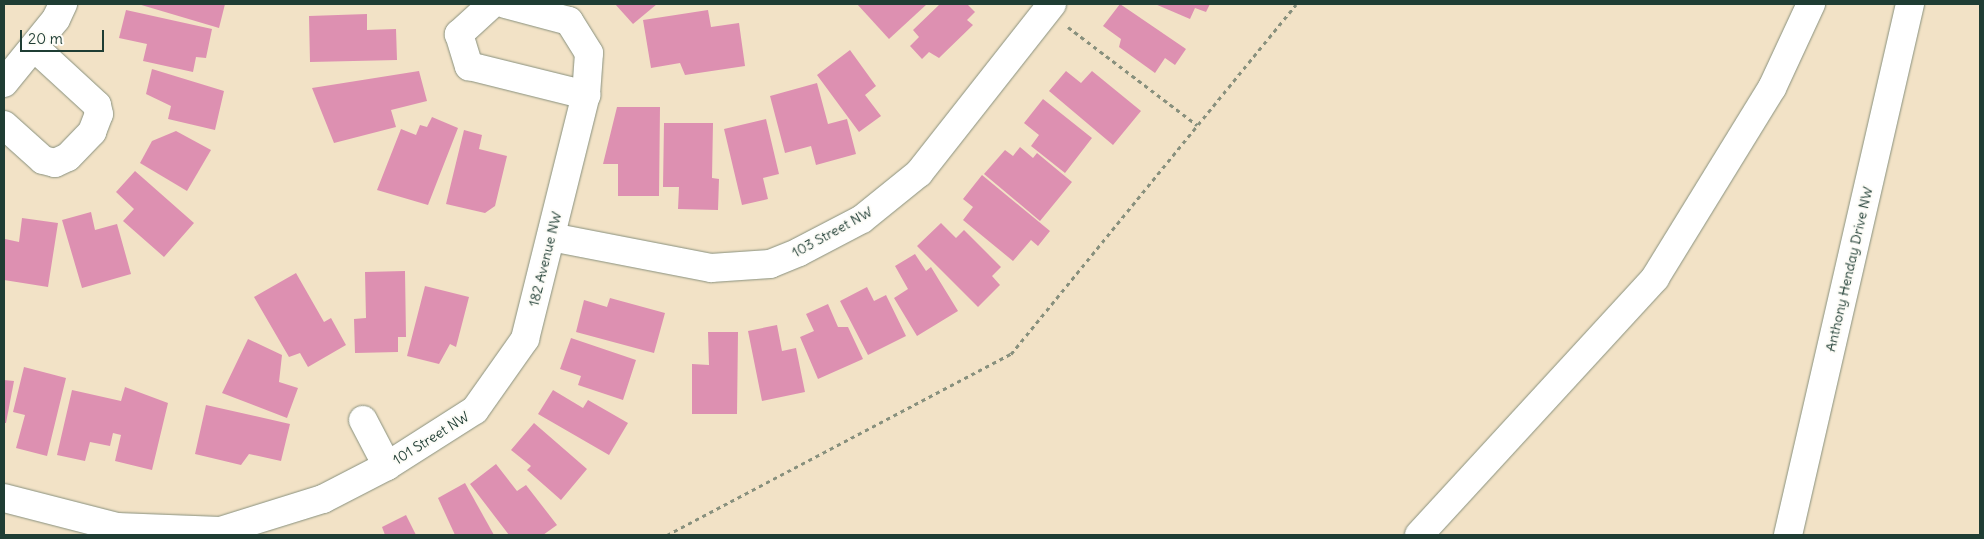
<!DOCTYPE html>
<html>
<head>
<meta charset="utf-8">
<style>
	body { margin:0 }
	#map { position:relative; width:1984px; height:539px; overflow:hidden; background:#f2e2c6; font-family:Delius,sans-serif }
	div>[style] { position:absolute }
	.building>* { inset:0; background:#dd90b1 }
	.path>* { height:3px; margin-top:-1.5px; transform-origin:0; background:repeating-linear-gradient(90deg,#88907d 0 4px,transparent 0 8px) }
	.roads { filter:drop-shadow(0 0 1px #88907d) drop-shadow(0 0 1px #88907d) }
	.street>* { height:28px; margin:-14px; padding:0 14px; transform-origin:14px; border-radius:14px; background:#fff }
	.secondary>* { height:28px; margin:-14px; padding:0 14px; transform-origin:14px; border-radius:14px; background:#fff }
	.highway>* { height:28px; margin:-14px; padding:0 14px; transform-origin:14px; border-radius:14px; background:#fff }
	span { translate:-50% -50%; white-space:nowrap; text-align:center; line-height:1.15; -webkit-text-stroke:4px #fdfcf7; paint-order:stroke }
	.street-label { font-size:14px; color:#1f3d34 }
	.frame { position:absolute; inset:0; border:5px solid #1f3d34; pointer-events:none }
	.scale { position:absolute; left:20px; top:30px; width:84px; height:22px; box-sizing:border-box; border:2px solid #1f3d34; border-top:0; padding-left:6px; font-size:15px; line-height:18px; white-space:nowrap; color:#1f3d34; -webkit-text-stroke:4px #fdfcf7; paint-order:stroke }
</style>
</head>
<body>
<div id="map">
	<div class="building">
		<i style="clip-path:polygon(138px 4px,225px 4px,219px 28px)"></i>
		<i style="clip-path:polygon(615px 4px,657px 4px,633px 24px)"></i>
		<i style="clip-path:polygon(857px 4px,927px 4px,889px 39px)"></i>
		<i style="clip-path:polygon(940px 4px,967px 4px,975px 12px,967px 20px,973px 25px,939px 58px,929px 52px,922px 59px,910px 46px,919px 37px,913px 30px)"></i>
		<i style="clip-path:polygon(1120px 4px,1186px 49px,1175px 65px,1165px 58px,1155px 73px,1119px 47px,1121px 39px,1103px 26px)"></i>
		<i style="clip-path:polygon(1155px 4px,1210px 4px,1206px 12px,1195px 8px,1190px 19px)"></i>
		<i style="clip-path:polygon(126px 10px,212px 29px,206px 58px,196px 57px,193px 72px,143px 61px,147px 44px,119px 38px)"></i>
		<i style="clip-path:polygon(708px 10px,711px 27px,739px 23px,745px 66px,685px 75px,680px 63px,651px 68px,643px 20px)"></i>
		<i style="clip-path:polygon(367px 14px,367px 30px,396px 29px,397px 60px,310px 62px,309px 16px)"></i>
		<i style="clip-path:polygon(850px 50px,876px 86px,865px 95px,881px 116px,859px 132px,817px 75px)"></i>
		<i style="clip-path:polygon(152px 69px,224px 91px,215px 130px,168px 119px,171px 106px,146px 94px)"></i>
		<i style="clip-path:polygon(419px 71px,427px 101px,391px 110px,396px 127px,334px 143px,312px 88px)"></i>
		<i style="clip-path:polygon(1066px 71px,1081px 83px,1092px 71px,1141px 111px,1113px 145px,1049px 91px)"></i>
		<i style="clip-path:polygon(817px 83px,828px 124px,847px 119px,856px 154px,816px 165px,811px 146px,785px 153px,770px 96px)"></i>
		<i style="clip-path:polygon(1043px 99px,1092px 138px,1065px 173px,1031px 146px,1039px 135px,1024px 123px)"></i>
		<i style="clip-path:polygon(617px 107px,660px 107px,659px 196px,618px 196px,618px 164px,603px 164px)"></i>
		<i style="clip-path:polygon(432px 117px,458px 128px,428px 205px,377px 190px,401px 129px,416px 135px,420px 125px,427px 127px)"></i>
		<i style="clip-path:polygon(766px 119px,779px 174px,763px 178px,768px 199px,742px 205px,724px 129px)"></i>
		<i style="clip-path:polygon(664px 123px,713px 123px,712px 178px,719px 179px,718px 210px,678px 209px,679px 187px,663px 187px)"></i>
		<i style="clip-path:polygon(464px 130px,482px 135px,479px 149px,507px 156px,495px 206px,485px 213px,446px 204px)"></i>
		<i style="clip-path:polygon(176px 131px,211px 150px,187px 191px,140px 163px,152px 141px)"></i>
		<i style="clip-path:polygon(1020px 147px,1033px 158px,1037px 153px,1072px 182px,1040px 221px,984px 174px,1005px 150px,1013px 156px)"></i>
		<i style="clip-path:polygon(135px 171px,194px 223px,164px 257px,123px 221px,134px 209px,116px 192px)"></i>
		<i style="clip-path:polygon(982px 175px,1050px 231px,1038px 246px,1031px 240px,1013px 261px,963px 220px,973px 207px,963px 199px)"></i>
		<i style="clip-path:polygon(91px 212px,95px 230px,117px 224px,131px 274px,82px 288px,62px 220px)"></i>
		<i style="clip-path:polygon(22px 218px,58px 223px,48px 287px,4px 280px,5px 239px,19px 242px)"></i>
		<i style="clip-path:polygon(941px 223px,956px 238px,964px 230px,1001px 267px,992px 276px,1000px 285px,978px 307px,917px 246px)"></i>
		<i style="clip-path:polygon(915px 254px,926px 271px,931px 267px,958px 311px,917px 336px,894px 298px,908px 289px,895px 266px)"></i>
		<i style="clip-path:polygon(405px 271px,406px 337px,398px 337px,398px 352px,355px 353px,354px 319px,366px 318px,365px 272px)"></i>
		<i style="clip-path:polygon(296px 273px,324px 322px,331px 318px,346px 345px,308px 367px,300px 353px,289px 357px,254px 297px)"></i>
		<i style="clip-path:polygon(425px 286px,469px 297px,456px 347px,450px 344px,439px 364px,407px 356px)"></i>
		<i style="clip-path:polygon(867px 287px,874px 301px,886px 295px,906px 336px,868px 355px,840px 301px)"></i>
		<i style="clip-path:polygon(610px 298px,665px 313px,654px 353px,576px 332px,584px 300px,607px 307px)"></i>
		<i style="clip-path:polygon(828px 304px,838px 327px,848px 327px,863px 359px,818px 379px,800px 337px,814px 331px,806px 314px)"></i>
		<i style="clip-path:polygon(777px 325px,782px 351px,796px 348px,805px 392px,762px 401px,748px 331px)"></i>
		<i style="clip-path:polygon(708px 332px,738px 332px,737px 414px,692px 414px,692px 364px,709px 365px)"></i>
		<i style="clip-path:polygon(571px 338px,636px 360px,623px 400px,578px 385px,581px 376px,560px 369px)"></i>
		<i style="clip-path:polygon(248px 339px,282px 355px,279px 382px,298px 388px,287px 418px,222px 393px)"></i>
		<i style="clip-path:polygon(24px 367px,66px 378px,47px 456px,16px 448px,25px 415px,13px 412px)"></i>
		<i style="clip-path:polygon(4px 380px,14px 381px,6px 423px,4px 423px)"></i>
		<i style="clip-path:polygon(125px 387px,168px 403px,152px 470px,115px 461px,121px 435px,113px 433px,110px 446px,90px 442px,85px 461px,57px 455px,72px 390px,121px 401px)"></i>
		<i style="clip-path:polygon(553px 390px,583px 408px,588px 400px,628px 423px,609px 455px,538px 414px)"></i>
		<i style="clip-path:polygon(206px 405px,290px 424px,281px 461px,249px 454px,241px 465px,195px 454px)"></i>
		<i style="clip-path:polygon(534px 423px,587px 469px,561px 500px,527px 470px,531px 466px,511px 450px)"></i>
		<i style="clip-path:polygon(496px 464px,517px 491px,526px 485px,557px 525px,543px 535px,509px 535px,470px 484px)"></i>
		<i style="clip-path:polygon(465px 483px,494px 535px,455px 535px,438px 498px)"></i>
		<i style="clip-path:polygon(406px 515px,416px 535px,385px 535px,382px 527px)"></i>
	</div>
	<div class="path">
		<i style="left:1068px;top:27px;width:162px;rotate:37.2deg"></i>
		<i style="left:667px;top:535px;width:389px;rotate:-27.8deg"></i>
		<i style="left:1011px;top:354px;width:451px;rotate:-50.8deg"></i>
	</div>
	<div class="roads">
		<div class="street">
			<i style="left:492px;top:4px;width:45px;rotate:137.7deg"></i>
			<i style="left:459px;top:34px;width:34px;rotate:73deg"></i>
			<i style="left:469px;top:66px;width:121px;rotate:13.9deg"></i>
			<i style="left:4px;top:125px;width:52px;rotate:41.9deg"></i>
			<i style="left:43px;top:160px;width:12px;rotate:14deg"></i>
			<i style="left:55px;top:163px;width:14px;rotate:-25deg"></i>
			<i style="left:68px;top:157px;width:35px;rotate:-46deg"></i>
			<i style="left:92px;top:132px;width:19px;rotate:-69deg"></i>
			<i style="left:99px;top:114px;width:9px;rotate:-103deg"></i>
			<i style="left:97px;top:105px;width:84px;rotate:-137.4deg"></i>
			<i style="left:551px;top:237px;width:163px;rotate:11deg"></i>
			<i style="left:711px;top:268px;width:59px;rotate:-3.9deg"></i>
			<i style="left:770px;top:264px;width:31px;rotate:-22deg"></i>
			<i style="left:799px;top:252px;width:71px;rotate:-27.6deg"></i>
			<i style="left:862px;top:219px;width:73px;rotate:-38.9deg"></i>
			<i style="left:919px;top:173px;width:215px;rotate:-51.8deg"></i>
			<i style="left:363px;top:420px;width:52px;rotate:62.4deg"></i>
			<i style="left:4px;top:498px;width:117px;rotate:14.4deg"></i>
			<i style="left:117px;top:527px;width:103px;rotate:2.2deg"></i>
			<i style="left:220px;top:531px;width:108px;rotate:-17.3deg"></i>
			<i style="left:323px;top:499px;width:72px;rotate:-27.3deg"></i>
			<i style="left:387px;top:466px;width:104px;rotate:-32.5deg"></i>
			<i style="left:475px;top:410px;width:87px;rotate:-54.8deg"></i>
			<i style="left:525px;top:339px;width:252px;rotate:-76deg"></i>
			<i style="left:586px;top:95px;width:42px;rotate:-85.9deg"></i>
			<i style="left:589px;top:53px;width:38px;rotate:-122deg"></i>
			<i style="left:569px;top:21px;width:66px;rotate:-165.1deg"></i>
		</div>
		<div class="secondary">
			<i style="left:4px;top:83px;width:82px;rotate:-50.9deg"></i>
			<i style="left:56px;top:19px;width:17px;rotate:-65deg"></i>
		</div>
		<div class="highway">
			<i style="left:1419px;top:535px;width:349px;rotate:-47.4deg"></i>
			<i style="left:1655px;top:278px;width:223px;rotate:-58.4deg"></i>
			<i style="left:1772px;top:88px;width:93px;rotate:-65.1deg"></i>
			<i style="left:1788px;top:535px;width:545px;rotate:-77.06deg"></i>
		</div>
	</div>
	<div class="street-label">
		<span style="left:832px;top:232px;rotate:-29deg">103 Street NW</span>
		<span style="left:545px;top:259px;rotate:-76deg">182 Avenue NW</span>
		<span style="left:1849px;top:269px;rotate:-77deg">Anthony Henday Drive NW</span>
		<span style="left:431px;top:438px;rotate:-32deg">101 Street NW</span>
	</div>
	<div class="frame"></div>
	<div class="scale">20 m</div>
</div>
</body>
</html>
